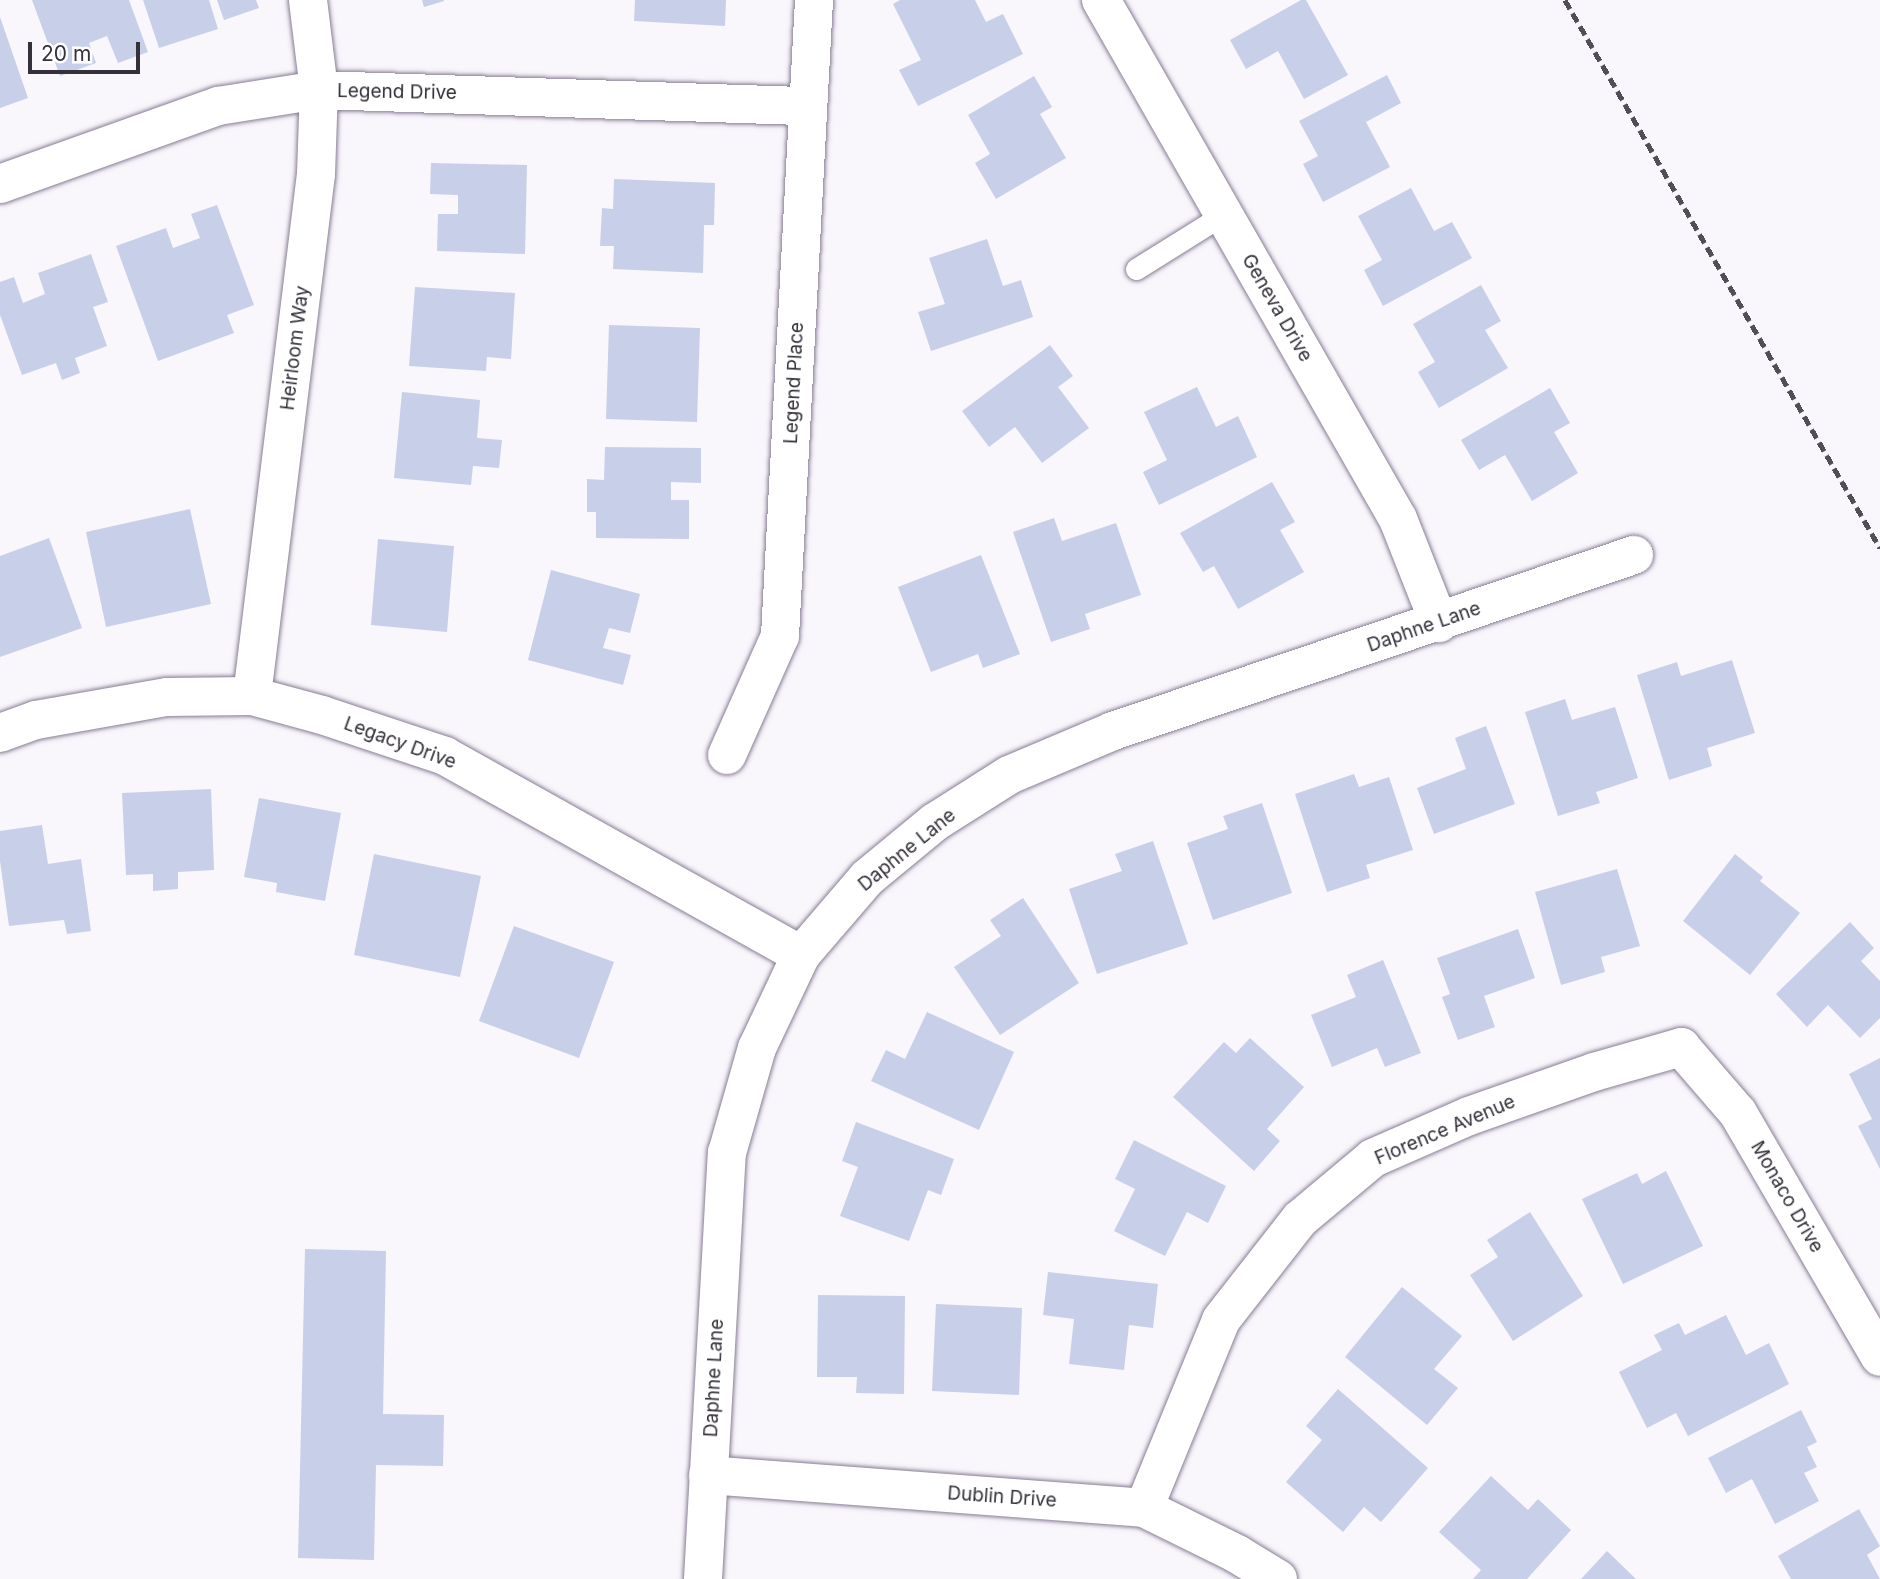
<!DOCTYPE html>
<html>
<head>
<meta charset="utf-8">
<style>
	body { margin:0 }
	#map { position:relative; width:1880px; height:1579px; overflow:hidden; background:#f9f6fc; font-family:Inter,sans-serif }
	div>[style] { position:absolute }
	.building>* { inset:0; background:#c8cfe9 }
	.roads { filter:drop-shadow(0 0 2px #887d94) drop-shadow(0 0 2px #887d94) }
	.service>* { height:21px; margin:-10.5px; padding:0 10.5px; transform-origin:10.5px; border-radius:10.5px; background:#fff }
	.minor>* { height:38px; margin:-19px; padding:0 19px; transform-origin:19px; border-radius:19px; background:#fff }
	.rail>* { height:5px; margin-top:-2.5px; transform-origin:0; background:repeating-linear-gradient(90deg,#524e57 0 10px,transparent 0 15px) }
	span { translate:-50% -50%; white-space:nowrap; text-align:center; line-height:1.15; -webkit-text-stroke:7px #fff; paint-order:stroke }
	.street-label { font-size:19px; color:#35303a }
	.scale { position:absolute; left:28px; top:42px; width:112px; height:32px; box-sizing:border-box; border:4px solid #35303a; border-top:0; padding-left:9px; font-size:21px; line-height:24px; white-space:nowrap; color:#35303a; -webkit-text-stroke:5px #fff; paint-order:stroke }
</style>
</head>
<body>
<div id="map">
	<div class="building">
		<i style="clip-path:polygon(32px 0,129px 0,148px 52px,118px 63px,107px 36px,89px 43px,96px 63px,60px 76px)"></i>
		<i style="clip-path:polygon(143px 0,209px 0,218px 29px,159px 48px)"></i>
		<i style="clip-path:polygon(217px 0,256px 0,259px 8px,224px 20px)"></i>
		<i style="clip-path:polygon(422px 0,444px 0,444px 1px,424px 7px)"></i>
		<i style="clip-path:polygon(635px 0,726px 0,725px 26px,634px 21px)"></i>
		<i style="clip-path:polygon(900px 0,975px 0,986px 22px,1003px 14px,1023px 54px,918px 106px,899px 70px,921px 60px,893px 4px)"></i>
		<i style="clip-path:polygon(1301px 0,1306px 0,1348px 75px,1304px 99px,1278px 51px,1246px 69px,1230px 40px)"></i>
		<i style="clip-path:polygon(0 17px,28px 98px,0 108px)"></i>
		<i style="clip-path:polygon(1387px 75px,1401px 103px,1366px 122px,1390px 167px,1323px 202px,1303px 164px,1318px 156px,1299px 121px)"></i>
		<i style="clip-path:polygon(1034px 76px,1052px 107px,1040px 114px,1066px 158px,996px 199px,975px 163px,990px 154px,968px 115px)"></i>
		<i style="clip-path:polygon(431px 163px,527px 165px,525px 254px,437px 251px,438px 214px,458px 214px,458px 195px,430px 194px)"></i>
		<i style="clip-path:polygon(614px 179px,715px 183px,714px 225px,704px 225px,703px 273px,613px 269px,614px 246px,600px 246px,602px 208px,613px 209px)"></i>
		<i style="clip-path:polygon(1411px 188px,1434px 231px,1452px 222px,1472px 258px,1383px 306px,1364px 270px,1382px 260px,1358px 216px)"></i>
		<i style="clip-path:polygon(217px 205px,254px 305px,227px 315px,234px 333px,158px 361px,116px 246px,166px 228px,173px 248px,200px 238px,191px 214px)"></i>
		<i style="clip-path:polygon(987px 239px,1003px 286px,1021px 280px,1033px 317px,931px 351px,918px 312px,945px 304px,929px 258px)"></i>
		<i style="clip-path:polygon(91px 254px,108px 302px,93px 307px,107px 346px,75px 358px,80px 373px,62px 380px,56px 363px,22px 375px,0 315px,0 282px,14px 277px,23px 303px,45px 294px,38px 273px)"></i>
		<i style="clip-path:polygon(1481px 285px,1501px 321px,1485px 330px,1508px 368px,1439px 408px,1418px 372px,1435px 362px,1413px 324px)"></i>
		<i style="clip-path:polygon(415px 287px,515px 293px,511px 359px,487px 357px,486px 371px,409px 366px)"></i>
		<i style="clip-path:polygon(609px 325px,700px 328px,697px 422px,606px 419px)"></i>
		<i style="clip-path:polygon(1050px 345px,1073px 376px,1058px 387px,1089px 428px,1042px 463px,1015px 427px,989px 447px,962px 411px)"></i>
		<i style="clip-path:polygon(1197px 387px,1216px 427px,1238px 416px,1257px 457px,1159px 505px,1143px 472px,1167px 460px,1144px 412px)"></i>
		<i style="clip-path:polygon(1550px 388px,1570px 423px,1554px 432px,1578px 473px,1532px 501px,1505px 455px,1479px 470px,1461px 440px)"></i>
		<i style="clip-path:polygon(402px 392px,480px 400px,477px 438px,502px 440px,499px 468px,473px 466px,471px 485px,394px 478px)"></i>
		<i style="clip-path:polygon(605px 447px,701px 448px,701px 483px,671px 482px,671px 500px,689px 500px,689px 539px,596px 538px,596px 512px,587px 512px,587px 479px,604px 480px)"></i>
		<i style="clip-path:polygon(1272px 482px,1295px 522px,1280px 530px,1304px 572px,1238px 609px,1214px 566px,1203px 572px,1180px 533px)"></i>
		<i style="clip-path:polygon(190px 509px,211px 604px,106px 627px,86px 532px)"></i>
		<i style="clip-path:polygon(1054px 518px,1062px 541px,1116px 523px,1141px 595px,1085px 614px,1090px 629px,1051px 642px,1013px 532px)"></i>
		<i style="clip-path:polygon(49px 538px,82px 628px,0 657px,0 556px)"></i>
		<i style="clip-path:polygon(378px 539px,454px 546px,447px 632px,371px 625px)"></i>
		<i style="clip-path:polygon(981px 555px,1020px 654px,983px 668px,978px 654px,931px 672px,898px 587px)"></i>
		<i style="clip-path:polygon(551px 570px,640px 594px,630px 633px,609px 628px,603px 648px,631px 655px,623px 685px,528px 660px)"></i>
		<i style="clip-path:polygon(1732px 660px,1755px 733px,1707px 748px,1712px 766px,1669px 780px,1637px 675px,1677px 662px,1681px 676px)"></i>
		<i style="clip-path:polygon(1565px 699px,1572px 720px,1615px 707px,1638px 778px,1596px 792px,1600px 803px,1558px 816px,1525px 712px)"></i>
		<i style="clip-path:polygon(1486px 726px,1515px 804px,1434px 834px,1417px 788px,1466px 769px,1455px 738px)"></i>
		<i style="clip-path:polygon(1354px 774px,1359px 787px,1389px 777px,1413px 850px,1366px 865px,1370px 878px,1327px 892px,1295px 794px)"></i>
		<i style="clip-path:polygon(211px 789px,214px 870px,178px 872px,178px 889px,153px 891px,153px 874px,126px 875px,122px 793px)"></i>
		<i style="clip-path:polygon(259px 798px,341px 813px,325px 901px,276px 892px,277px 883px,244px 877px)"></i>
		<i style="clip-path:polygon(1262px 803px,1292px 893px,1213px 920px,1187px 843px,1228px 829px,1223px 816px)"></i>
		<i style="clip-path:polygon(42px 825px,48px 864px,81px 859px,91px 931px,67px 934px,64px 920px,9px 926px,0 861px,0 831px)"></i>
		<i style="clip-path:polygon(1153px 841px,1188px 944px,1097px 974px,1069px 889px,1122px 871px,1115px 854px)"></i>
		<i style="clip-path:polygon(374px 854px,481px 876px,460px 977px,354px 955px)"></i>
		<i style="clip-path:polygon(1735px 854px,1763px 877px,1760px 881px,1800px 913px,1750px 975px,1683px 921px)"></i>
		<i style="clip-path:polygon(1617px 869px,1640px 946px,1601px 957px,1605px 972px,1561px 985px,1535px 892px)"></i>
		<i style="clip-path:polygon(1023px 898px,1079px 983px,1000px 1035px,954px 967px,1001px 936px,990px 920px)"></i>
		<i style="clip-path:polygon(1850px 922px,1874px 948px,1861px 961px,1880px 981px,1880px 1018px,1860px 1038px,1828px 1005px,1807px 1027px,1776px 994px)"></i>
		<i style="clip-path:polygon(514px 926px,614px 962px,579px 1058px,479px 1021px)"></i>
		<i style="clip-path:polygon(1518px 929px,1535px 978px,1484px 996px,1495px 1027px,1458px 1040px,1442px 997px,1450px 994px,1437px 958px)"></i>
		<i style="clip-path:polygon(1383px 960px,1421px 1053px,1385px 1067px,1377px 1048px,1332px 1067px,1311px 1015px,1356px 997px,1347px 975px)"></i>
		<i style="clip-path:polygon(927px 1012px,1014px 1052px,979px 1130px,871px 1081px,886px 1050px,905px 1059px)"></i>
		<i style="clip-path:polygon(1250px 1038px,1304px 1087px,1267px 1129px,1280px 1141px,1254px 1171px,1173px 1097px,1224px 1042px,1236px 1053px)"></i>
		<i style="clip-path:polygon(1880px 1058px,1880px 1169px,1858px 1126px,1872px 1119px,1849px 1074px)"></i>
		<i style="clip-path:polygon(856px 1122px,954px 1159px,941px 1195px,928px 1190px,909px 1241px,840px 1216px,858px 1167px,842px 1161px)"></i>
		<i style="clip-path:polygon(1134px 1140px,1226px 1186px,1208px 1223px,1187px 1212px,1165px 1256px,1114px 1231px,1135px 1189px,1115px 1179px)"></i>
		<i style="clip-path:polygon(1666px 1171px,1703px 1246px,1623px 1284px,1582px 1199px,1637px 1173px,1642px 1184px)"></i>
		<i style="clip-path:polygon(1530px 1212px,1583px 1296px,1513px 1341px,1470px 1275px,1498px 1257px,1487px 1240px)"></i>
		<i style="clip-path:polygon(305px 1249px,386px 1251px,383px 1414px,444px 1415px,443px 1466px,376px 1465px,374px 1560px,298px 1558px)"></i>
		<i style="clip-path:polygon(1048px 1272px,1158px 1284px,1153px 1328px,1129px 1325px,1124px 1370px,1069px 1364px,1074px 1319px,1043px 1315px)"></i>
		<i style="clip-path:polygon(1402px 1287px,1462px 1336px,1434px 1369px,1458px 1388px,1427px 1425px,1345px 1357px)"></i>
		<i style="clip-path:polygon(818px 1295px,905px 1296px,904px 1394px,856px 1393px,857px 1377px,817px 1377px)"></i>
		<i style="clip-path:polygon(936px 1304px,1022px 1308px,1019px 1395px,932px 1391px)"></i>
		<i style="clip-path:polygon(1726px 1315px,1746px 1355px,1769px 1343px,1789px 1384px,1688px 1436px,1676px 1413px,1647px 1428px,1619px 1372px,1662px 1350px,1654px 1335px,1679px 1323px,1685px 1335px)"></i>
		<i style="clip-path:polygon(1338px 1389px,1428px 1468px,1381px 1522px,1364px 1507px,1343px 1532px,1286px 1482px,1322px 1440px,1306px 1426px)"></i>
		<i style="clip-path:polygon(1801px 1410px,1817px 1442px,1807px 1447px,1817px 1467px,1804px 1473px,1819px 1501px,1775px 1524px,1752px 1479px,1726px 1493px,1708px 1458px)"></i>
		<i style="clip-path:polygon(1491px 1476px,1528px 1510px,1538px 1499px,1571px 1530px,1527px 1579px,1473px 1579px,1481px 1570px,1439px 1532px)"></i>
		<i style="clip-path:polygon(1859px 1509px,1880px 1546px,1867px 1555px,1880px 1579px,1791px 1579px,1778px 1556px)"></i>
		<i style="clip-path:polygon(1607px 1551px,1636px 1579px,1581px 1579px)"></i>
	</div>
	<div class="roads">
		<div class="service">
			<i style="left:1136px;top:269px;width:104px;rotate:-32deg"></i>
		</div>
		<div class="minor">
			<i style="left:1101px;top:0;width:598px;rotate:60.22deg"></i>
			<i style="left:1398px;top:519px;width:112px;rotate:68.5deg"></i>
			<i style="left:0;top:184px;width:232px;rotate:-19.7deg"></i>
			<i style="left:218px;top:106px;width:102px;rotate:-9deg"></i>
			<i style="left:319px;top:90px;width:489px;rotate:1.9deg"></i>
			<i style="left:252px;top:696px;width:526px;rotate:-83.01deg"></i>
			<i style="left:316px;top:174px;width:84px;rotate:-88deg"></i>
			<i style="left:319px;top:90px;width:91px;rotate:-97deg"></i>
			<i style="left:0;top:733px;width:38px;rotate:-20deg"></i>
			<i style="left:36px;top:720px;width:133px;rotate:-10deg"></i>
			<i style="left:167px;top:697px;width:85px;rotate:-0.7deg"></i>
			<i style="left:252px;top:696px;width:73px;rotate:15.2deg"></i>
			<i style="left:322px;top:715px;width:130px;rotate:18.4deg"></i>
			<i style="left:445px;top:756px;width:408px;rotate:29.2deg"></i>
			<i style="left:727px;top:755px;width:130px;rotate:-66deg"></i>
			<i style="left:780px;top:636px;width:637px;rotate:-86.94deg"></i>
			<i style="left:708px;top:1475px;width:437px;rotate:4.3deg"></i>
			<i style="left:1144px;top:1508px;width:104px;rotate:26.3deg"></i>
			<i style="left:1237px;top:1554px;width:48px;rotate:31.4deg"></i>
			<i style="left:1144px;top:1508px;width:203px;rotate:-67.7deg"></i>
			<i style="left:1221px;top:1320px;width:128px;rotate:-52deg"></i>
			<i style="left:1300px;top:1219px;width:95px;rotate:-39.9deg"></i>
			<i style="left:1373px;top:1158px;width:105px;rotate:-23.6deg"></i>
			<i style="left:1469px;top:1116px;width:133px;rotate:-19.4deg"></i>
			<i style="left:1594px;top:1072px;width:91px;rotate:-16deg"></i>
			<i style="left:1681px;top:1047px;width:87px;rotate:49.2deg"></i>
			<i style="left:1738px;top:1113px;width:282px;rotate:59.8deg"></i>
			<i style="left:703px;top:1579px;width:427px;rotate:-86.8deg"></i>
			<i style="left:727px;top:1153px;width:109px;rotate:-74.1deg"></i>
			<i style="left:757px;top:1048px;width:103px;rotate:-64.7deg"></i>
			<i style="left:801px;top:955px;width:101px;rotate:-49.4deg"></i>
			<i style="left:867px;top:878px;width:88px;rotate:-39.5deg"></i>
			<i style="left:935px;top:822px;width:88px;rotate:-32.4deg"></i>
			<i style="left:1009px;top:775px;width:113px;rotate:-22.9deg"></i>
			<i style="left:1113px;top:731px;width:550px;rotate:-18.67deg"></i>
		</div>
	</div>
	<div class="rail">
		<i style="left:1565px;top:0;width:632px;rotate:60.11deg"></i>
	</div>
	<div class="street-label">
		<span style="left:397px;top:92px;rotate:1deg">Legend Drive</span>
		<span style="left:1277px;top:308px;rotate:60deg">Geneva Drive</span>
		<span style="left:295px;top:348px;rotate:-83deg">Heirloom Way</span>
		<span style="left:794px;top:383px;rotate:-87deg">Legend Place</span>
		<span style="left:1424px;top:627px;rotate:-19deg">Daphne Lane</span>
		<span style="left:400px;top:743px;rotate:20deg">Legacy Drive</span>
		<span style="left:907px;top:850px;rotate:-39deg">Daphne Lane</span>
		<span style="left:1445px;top:1130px;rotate:-23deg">Florence Avenue</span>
		<span style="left:1787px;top:1197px;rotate:60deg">Monaco Drive</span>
		<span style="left:714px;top:1378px;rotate:-87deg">Daphne Lane</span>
		<span style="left:1002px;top:1497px;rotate:4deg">Dublin Drive</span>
	</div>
	<div class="scale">20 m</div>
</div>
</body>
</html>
